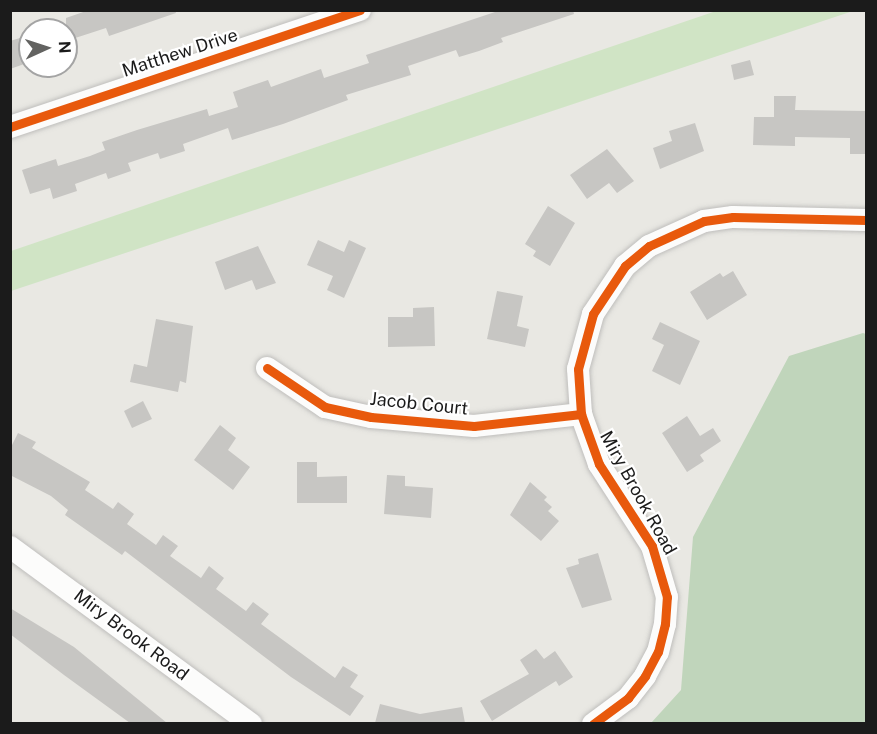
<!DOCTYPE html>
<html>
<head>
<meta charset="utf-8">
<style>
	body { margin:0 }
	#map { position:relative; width:877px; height:734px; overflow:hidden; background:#e9e8e3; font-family:"Public Sans",sans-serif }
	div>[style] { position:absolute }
	.grass>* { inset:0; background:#d0e4c5 }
	.forest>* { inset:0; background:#c0d5bb }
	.building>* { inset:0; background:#c7c6c3 }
	.roads { filter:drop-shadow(0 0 2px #bfbebc) drop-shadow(0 0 2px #bfbebc) }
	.minor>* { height:22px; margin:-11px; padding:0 11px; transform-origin:11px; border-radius:11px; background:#fcfcfb }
	.cycleway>* { height:9px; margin:-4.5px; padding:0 4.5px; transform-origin:4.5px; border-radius:4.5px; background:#e8590c }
	span { translate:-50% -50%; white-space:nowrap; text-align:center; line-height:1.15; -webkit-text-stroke:4.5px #fff; paint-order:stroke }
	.street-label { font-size:18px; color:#1b1b1b }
	.frame { position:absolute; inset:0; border:12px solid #1b1b1b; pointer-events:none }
	.north { position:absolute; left:18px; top:18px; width:60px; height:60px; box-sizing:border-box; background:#fff; border:2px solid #a4a4a4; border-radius:50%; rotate:87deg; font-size:16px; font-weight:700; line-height:24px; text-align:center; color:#1b1b1b }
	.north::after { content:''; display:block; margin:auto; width:21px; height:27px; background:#636361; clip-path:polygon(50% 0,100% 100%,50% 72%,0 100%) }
</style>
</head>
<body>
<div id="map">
	<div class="grass">
		<i style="clip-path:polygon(719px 10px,853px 11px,11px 291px,11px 251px)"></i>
	</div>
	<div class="forest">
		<i style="clip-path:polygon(863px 333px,866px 334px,866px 723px,651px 723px,681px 690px,693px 537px,789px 356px)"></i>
	</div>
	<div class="building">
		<i style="clip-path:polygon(89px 10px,175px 10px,176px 13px,109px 36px,106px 28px,66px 41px,66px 18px)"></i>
		<i style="clip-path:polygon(501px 10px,573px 10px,574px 14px,501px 38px,503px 42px,479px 51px,459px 57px,456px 50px,408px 66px,411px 75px,346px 95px,348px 100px,283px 124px,232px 140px,228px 128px,183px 144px,185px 151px,160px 159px,158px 153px,128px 163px,131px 171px,108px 179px,106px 173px,75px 184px,77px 191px,53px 199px,50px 188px,30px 194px,22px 170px,56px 159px,58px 166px,90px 156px,105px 150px,102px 142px,137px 130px,207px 109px,209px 116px,238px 107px,233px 92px,268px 80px,271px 87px,321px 69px,324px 78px,369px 63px,366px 55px)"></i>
		<i style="clip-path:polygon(30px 35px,30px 62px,10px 69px,10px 41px)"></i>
		<i style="clip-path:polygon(750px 60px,754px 75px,734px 80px,731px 65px)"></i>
		<i style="clip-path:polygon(774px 96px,796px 96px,795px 110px,867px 111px,867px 154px,850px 154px,850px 138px,795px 137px,795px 146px,753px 145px,754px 117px,774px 117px)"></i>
		<i style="clip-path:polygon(695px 123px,704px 151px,660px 169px,653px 148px,672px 141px,669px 131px)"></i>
		<i style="clip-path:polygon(607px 149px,634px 181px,617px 193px,609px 183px,587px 199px,570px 175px)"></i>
		<i style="clip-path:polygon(548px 206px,575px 223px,550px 266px,533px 256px,536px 251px,525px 244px)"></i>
		<i style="clip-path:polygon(318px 240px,344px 252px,349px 240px,366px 248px,344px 298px,327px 290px,333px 276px,307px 265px)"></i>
		<i style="clip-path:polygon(258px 246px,276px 283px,256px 290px,252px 280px,225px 290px,215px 262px)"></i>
		<i style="clip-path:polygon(733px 271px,747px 295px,707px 320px,690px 292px,720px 273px,723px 277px)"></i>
		<i style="clip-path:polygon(497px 291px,523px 296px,517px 326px,529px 329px,525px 347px,487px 339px)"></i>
		<i style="clip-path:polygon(434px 307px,435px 346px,388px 347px,388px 317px,413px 317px,413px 308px)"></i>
		<i style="clip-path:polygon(156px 319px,193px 326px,186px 383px,180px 381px,178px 392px,130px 382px,134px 364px,147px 367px)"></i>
		<i style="clip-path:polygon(660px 322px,700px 341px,680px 385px,652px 371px,664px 345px,652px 339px)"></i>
		<i style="clip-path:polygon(143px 401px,152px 419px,132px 428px,124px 411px)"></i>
		<i style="clip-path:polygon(687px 416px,700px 436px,713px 428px,721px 441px,700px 455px,704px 461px,687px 472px,662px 433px)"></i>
		<i style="clip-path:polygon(220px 425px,236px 438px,228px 450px,250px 467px,233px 490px,194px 460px)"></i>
		<i style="clip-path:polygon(18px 433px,36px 442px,32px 448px,90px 482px,85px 490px,113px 509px,118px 502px,134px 514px,127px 524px,156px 545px,163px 535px,178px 546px,170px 556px,201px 578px,209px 566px,224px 578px,216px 589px,246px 611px,253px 602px,269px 614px,261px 624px,335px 678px,343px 666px,358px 675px,350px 687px,364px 696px,350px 716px,291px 677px,125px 551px,122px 555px,65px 515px,68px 510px,51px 496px,10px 475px,10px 449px)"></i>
		<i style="clip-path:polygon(297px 462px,317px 462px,317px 477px,347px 476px,347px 503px,297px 503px)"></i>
		<i style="clip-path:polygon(387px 475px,405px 476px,405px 486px,433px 488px,431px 518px,384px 514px)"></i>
		<i style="clip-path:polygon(530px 482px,547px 497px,544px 500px,552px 507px,548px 511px,559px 521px,541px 541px,510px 515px)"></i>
		<i style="clip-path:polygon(598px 553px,612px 600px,582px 608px,566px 568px,579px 564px,578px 559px)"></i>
		<i style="clip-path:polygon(10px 608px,74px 647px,167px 723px,130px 723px,64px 675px,10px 634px)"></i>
		<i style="clip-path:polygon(536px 649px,544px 659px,555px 651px,573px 677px,559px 686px,556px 681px,492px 721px,480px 701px,529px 674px,520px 660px)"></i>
		<i style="clip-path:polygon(380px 704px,420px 714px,462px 707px,465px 723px,375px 723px)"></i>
	</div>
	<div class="roads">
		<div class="minor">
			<i style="left:10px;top:127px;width:369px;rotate:-18.5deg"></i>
			<i style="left:267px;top:368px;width:70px;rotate:33.9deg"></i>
			<i style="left:325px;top:407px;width:47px;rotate:12.3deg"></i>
			<i style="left:371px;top:417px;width:103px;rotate:5deg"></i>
			<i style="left:474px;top:426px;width:108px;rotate:-6.4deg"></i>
			<i style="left:10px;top:547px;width:299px;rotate:36.3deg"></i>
			<i style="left:593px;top:724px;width:44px;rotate:-36.6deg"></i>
			<i style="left:628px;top:698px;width:28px;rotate:-52deg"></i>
			<i style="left:645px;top:676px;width:27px;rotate:-62deg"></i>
			<i style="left:658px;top:652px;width:29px;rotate:-76deg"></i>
			<i style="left:665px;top:624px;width:27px;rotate:-86deg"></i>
			<i style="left:667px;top:597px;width:53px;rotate:-106.4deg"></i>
			<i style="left:652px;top:546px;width:98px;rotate:-122.9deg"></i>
			<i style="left:599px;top:464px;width:53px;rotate:-109.8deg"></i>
			<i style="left:581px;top:414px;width:45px;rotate:-93.8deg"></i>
			<i style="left:578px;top:369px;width:57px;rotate:-74.7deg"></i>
			<i style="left:593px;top:314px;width:58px;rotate:-56.3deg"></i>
			<i style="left:625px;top:266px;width:31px;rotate:-40deg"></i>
			<i style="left:649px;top:246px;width:60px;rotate:-24.4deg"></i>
			<i style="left:704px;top:221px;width:29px;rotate:-8deg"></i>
			<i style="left:733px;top:217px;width:133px;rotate:1.3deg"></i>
		</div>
	</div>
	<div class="cycleway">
		<i style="left:10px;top:127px;width:369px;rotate:-18.5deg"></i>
		<i style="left:267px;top:368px;width:70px;rotate:33.9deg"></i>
		<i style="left:325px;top:407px;width:47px;rotate:12.3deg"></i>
		<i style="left:371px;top:417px;width:103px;rotate:5deg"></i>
		<i style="left:474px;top:426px;width:108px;rotate:-6.4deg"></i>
		<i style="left:593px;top:724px;width:44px;rotate:-36.6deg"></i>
		<i style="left:628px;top:698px;width:28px;rotate:-52deg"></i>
		<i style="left:645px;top:676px;width:27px;rotate:-62deg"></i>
		<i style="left:658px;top:652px;width:29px;rotate:-76deg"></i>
		<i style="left:665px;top:624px;width:27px;rotate:-86deg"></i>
		<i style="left:667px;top:597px;width:53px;rotate:-106.4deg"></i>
		<i style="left:652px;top:546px;width:98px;rotate:-122.9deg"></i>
		<i style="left:599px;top:464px;width:53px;rotate:-109.8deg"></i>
		<i style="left:581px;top:414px;width:45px;rotate:-93.8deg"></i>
		<i style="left:578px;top:369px;width:57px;rotate:-74.7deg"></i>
		<i style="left:593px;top:314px;width:58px;rotate:-56.3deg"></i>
		<i style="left:625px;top:266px;width:31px;rotate:-40deg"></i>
		<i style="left:649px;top:246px;width:60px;rotate:-24.4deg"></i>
		<i style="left:704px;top:221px;width:29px;rotate:-8deg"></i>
		<i style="left:733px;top:217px;width:133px;rotate:1.3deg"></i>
	</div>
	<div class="street-label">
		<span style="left:180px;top:53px;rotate:-18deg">Matthew Drive</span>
		<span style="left:419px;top:404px;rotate:6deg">Jacob Court</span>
		<span style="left:638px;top:493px;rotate:61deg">Miry Brook Road</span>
		<span style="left:131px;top:635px;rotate:37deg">Miry Brook Road</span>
	</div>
	<div class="frame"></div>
	<div class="north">N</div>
</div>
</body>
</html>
